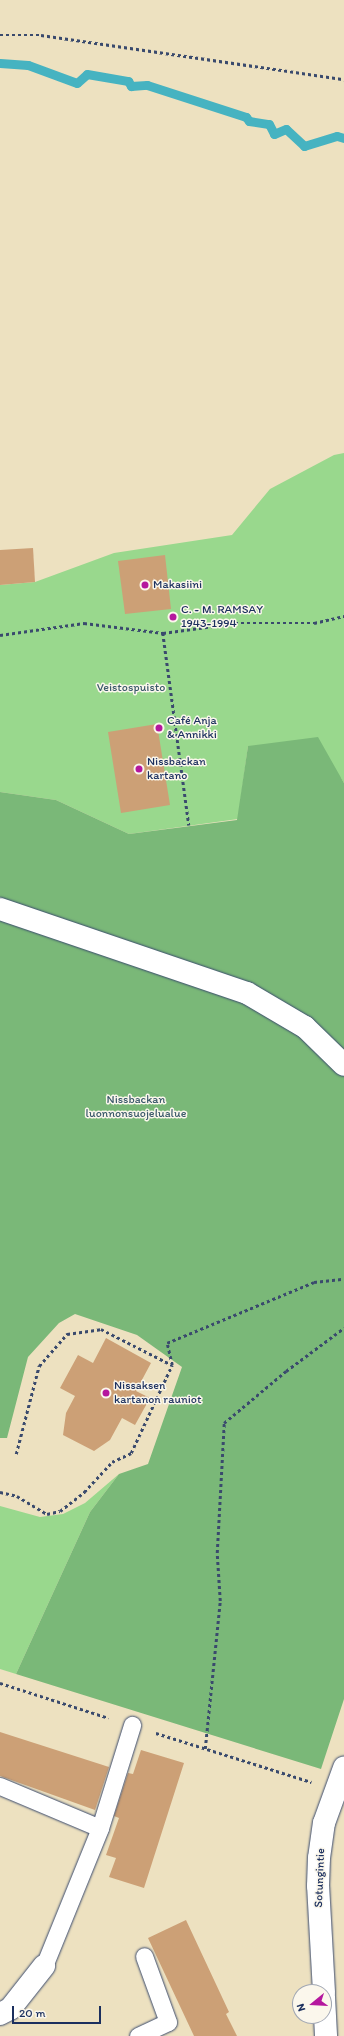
<!DOCTYPE html>
<html>
<head>
<meta charset="utf-8">
<style>
	body { margin:0 }
	#map { position:relative; width:344px; height:2036px; overflow:hidden; background:#ede1c0; font-family:Itim,sans-serif }
	div>[style] { position:absolute }
	.green>* { inset:0; background:#99d88d }
	.forest>* { inset:0; background:#7ab878 }
	.stream>* { height:9px; margin:-4.5px; padding:0 4.5px; transform-origin:4.5px; border-radius:4.5px; background:#46b3c1 }
	.building>* { inset:0; background:#cca076 }
	.path>* { height:2.5px; margin-top:-1.25px; transform-origin:0; background:repeating-linear-gradient(90deg,#3a4a6d 0 3px,transparent 0 6px) }
	.roads { filter:drop-shadow(0 0 1px #3a4a6d) drop-shadow(0 0 1px #3a4a6d) }
	.lane>* { height:17px; margin:-8.5px; padding:0 8.5px; transform-origin:8.5px; border-radius:8.5px; background:#fff }
	.street>* { height:22px; margin:-11px; padding:0 11px; transform-origin:11px; border-radius:11px; background:#fff }
	.secondary>* { height:22px; margin:-11px; padding:0 11px; transform-origin:11px; border-radius:11px; background:#fff }
	.dots>* { width:11px; height:11px; translate:-50% -50%; box-sizing:border-box; border:2px solid #fbf7ec; border-radius:50% }
	span { translate:-50% -50%; white-space:nowrap; text-align:center; line-height:1.15; -webkit-text-stroke:3px #fbf7ec; paint-order:stroke }
	.poi-label { font-size:12px; color:#1b2f5e }
	.left { translate:0 -50%; text-align:left }
	.park-label { font-size:12px; color:#3a596a }
	.street-label { font-size:12px; color:#1b2f5e }
	.north { position:absolute; left:292px; top:1984px; width:40px; height:40px; box-sizing:border-box; background:#fbf7ec; border:1px solid #a1a7b3; border-radius:50%; rotate:252deg; font-size:11px; font-weight:700; line-height:16px; text-align:center; color:#1b2f5e }
	.north::after { content:''; display:block; margin:auto; width:14px; height:18px; background:#b5179e; clip-path:polygon(50% 0,100% 100%,50% 72%,0 100%) }
	.scale { position:absolute; left:12px; top:2006px; width:89px; height:18px; box-sizing:border-box; border:2px solid #1b2f5e; border-top:0; padding-left:5px; font-size:12px; line-height:14px; white-space:nowrap; color:#1b2f5e; -webkit-text-stroke:3px #fbf7ec; paint-order:stroke }
</style>
</head>
<body>
<div id="map">
	<div class="green">
		<i style="clip-path:polygon(344px 453px,344px 783px,341px 778px,248px 746px,238px 819px,129px 834px,56px 800px,0 792px,0 585px,35px 582px,114px 553px,232px 535px,270px 489px,334px 455px)"></i>
		<i style="clip-path:polygon(119px 1474px,90px 1512px,16px 1674px,0 1669px,0 1506px,40px 1517px,63px 1514px,85px 1503px)"></i>
	</div>
	<div class="forest">
		<i style="clip-path:polygon(318px 737px,344px 783px,344px 1699px,321px 1769px,16px 1674px,90px 1512px,119px 1474px,148px 1464px,182px 1367px,137px 1335px,75px 1314px,59px 1323px,28px 1357px,7px 1438px,0 1438px,0 792px,56px 800px,129px 834px,237px 820px,248px 746px)"></i>
	</div>
	<div class="stream">
		<i style="left:0;top:63px;width:28px;rotate:4deg"></i>
		<i style="left:28px;top:65px;width:52px;rotate:20.2deg"></i>
		<i style="left:77px;top:83px;width:13px;rotate:-42deg"></i>
		<i style="left:87px;top:74px;width:42px;rotate:9.7deg"></i>
		<i style="left:128px;top:81px;width:6px;rotate:59deg"></i>
		<i style="left:131px;top:86px;width:16px;rotate:-4deg"></i>
		<i style="left:147px;top:85px;width:104px;rotate:17.9deg"></i>
		<i style="left:246px;top:117px;width:5px;rotate:53deg"></i>
		<i style="left:249px;top:121px;width:20px;rotate:9deg"></i>
		<i style="left:269px;top:124px;width:11px;rotate:63deg"></i>
		<i style="left:274px;top:134px;width:13px;rotate:-23deg"></i>
		<i style="left:286px;top:129px;width:25px;rotate:43deg"></i>
		<i style="left:304px;top:146px;width:34px;rotate:-17deg"></i>
		<i style="left:337px;top:136px;width:7px;rotate:16deg"></i>
	</div>
	<div class="building">
		<i style="clip-path:polygon(33px 548px,35px 582px,0 585px,0 550px)"></i>
		<i style="clip-path:polygon(165px 555px,171px 609px,125px 614px,118px 561px)"></i>
		<i style="clip-path:polygon(157px 724px,170px 805px,121px 813px,108px 732px)"></i>
		<i style="clip-path:polygon(106px 1338px,151px 1363px,136px 1391px,150px 1398px,135px 1425px,122px 1418px,110px 1440px,94px 1451px,63px 1435px,66px 1413px,75px 1396px,60px 1388px,78px 1355px,93px 1363px)"></i>
		<i style="clip-path:polygon(0 1732px,109px 1767px,95px 1810px,0 1776px)"></i>
		<i style="clip-path:polygon(141px 1750px,184px 1763px,144px 1888px,109px 1877px,116px 1858px,106px 1855px,119px 1818px,114px 1816px,128px 1773px,133px 1774px)"></i>
		<i style="clip-path:polygon(186px 1920px,229px 2012px,226px 2014px,237px 2036px,194px 2036px,148px 1938px)"></i>
	</div>
	<div class="path">
		<i style="left:0;top:35px;width:41px"></i>
		<i style="left:41px;top:35px;width:306px;rotate:8.3deg"></i>
		<i style="left:163px;top:633px;width:194px;rotate:82.3deg"></i>
		<i style="left:0;top:635px;width:85px;rotate:-8.1deg"></i>
		<i style="left:84px;top:623px;width:80px;rotate:7.2deg"></i>
		<i style="left:163px;top:633px;width:73px;rotate:-7.9deg"></i>
		<i style="left:235px;top:623px;width:79px"></i>
		<i style="left:314px;top:623px;width:31px;rotate:-13deg"></i>
		<i style="left:16px;top:1454px;width:91px;rotate:-75.4deg"></i>
		<i style="left:39px;top:1366px;width:43px;rotate:-48.8deg"></i>
		<i style="left:67px;top:1334px;width:34px;rotate:-8deg"></i>
		<i style="left:101px;top:1329px;width:80px;rotate:26.9deg"></i>
		<i style="left:0;top:1492px;width:17px;rotate:13deg"></i>
		<i style="left:17px;top:1496px;width:35px;rotate:31deg"></i>
		<i style="left:47px;top:1514px;width:13px;rotate:-13deg"></i>
		<i style="left:60px;top:1511px;width:31px;rotate:-38deg"></i>
		<i style="left:84px;top:1492px;width:41px;rotate:-47deg"></i>
		<i style="left:112px;top:1462px;width:21px;rotate:-25deg"></i>
		<i style="left:131px;top:1453px;width:97px;rotate:-65deg"></i>
		<i style="left:172px;top:1365px;width:23px;rotate:-103deg"></i>
		<i style="left:167px;top:1343px;width:159px;rotate:-22.5deg"></i>
		<i style="left:314px;top:1282px;width:30px;rotate:-6deg"></i>
		<i style="left:0;top:1683px;width:114px;rotate:17.8deg"></i>
		<i style="left:156px;top:1733px;width:163px;rotate:17.5deg"></i>
		<i style="left:205px;top:1749px;width:149px;rotate:-84.2deg"></i>
		<i style="left:220px;top:1601px;width:48px;rotate:-93.6deg"></i>
		<i style="left:217px;top:1553px;width:130px;rotate:-86.9deg"></i>
		<i style="left:224px;top:1423px;width:81px;rotate:-40deg"></i>
		<i style="left:286px;top:1371px;width:72px;rotate:-36.6deg"></i>
	</div>
	<div class="roads">
		<div class="lane">
			<i style="left:0;top:1786px;width:108px;rotate:22.8deg"></i>
			<i style="left:100px;top:1828px;width:108px;rotate:-72.7deg"></i>
			<i style="left:44px;top:1966px;width:149px;rotate:-67.9deg"></i>
			<i style="left:138px;top:2036px;width:33px;rotate:-25deg"></i>
			<i style="left:168px;top:2022px;width:70px;rotate:-110deg"></i>
		</div>
		<div class="street">
			<i style="left:0;top:909px;width:261px;rotate:18.8deg"></i>
			<i style="left:247px;top:993px;width:67px;rotate:30.4deg"></i>
			<i style="left:305px;top:1027px;width:54px;rotate:44.3deg"></i>
			<i style="left:0;top:2014px;width:11px;rotate:-27deg"></i>
			<i style="left:10px;top:2009px;width:55px;rotate:-51.7deg"></i>
		</div>
		<div class="secondary">
			<i style="left:324px;top:1992px;width:106px;rotate:-93.2deg"></i>
			<i style="left:318px;top:1886px;width:28px;rotate:-88deg"></i>
			<i style="left:319px;top:1858px;width:35px;rotate:-82deg"></i>
			<i style="left:324px;top:1823px;width:59px;rotate:-70deg"></i>
			<i style="left:324px;top:1997px;width:39px;rotate:87deg"></i>
		</div>
	</div>
	<div class="dots">
		<i style="left:145px;top:585px;background:#b5179e"></i>
		<i style="left:173px;top:617px;background:#b5179e"></i>
		<i style="left:159px;top:728px;background:#b5179e"></i>
		<i style="left:139px;top:769px;background:#b5179e"></i>
		<i style="left:106px;top:1393px;background:#b5179e"></i>
	</div>
	<div class="poi-label">
		<span class="left" style="left:153px;top:585px">Makasiini</span>
		<span class="left" style="left:181px;top:617px">C. - M. RAMSAY<br>1943-1994</span>
		<span class="left" style="left:167px;top:728px">Café Anja<br>&amp; Annikki</span>
		<span class="left" style="left:147px;top:769px">Nissbackan<br>kartano</span>
		<span class="left" style="left:114px;top:1393px">Nissaksen<br>kartanon rauniot</span>
	</div>
	<div class="park-label">
		<span style="left:131px;top:688px">Veistospuisto</span>
		<span style="left:136px;top:1107px">Nissbackan<br>luonnonsuojelualue</span>
	</div>
	<div class="street-label">
		<span style="left:320px;top:1878px;rotate:-88deg">Sotungintie</span>
	</div>
	<div class="north">N</div>
	<div class="scale">20 m</div>
</div>
</body>
</html>
